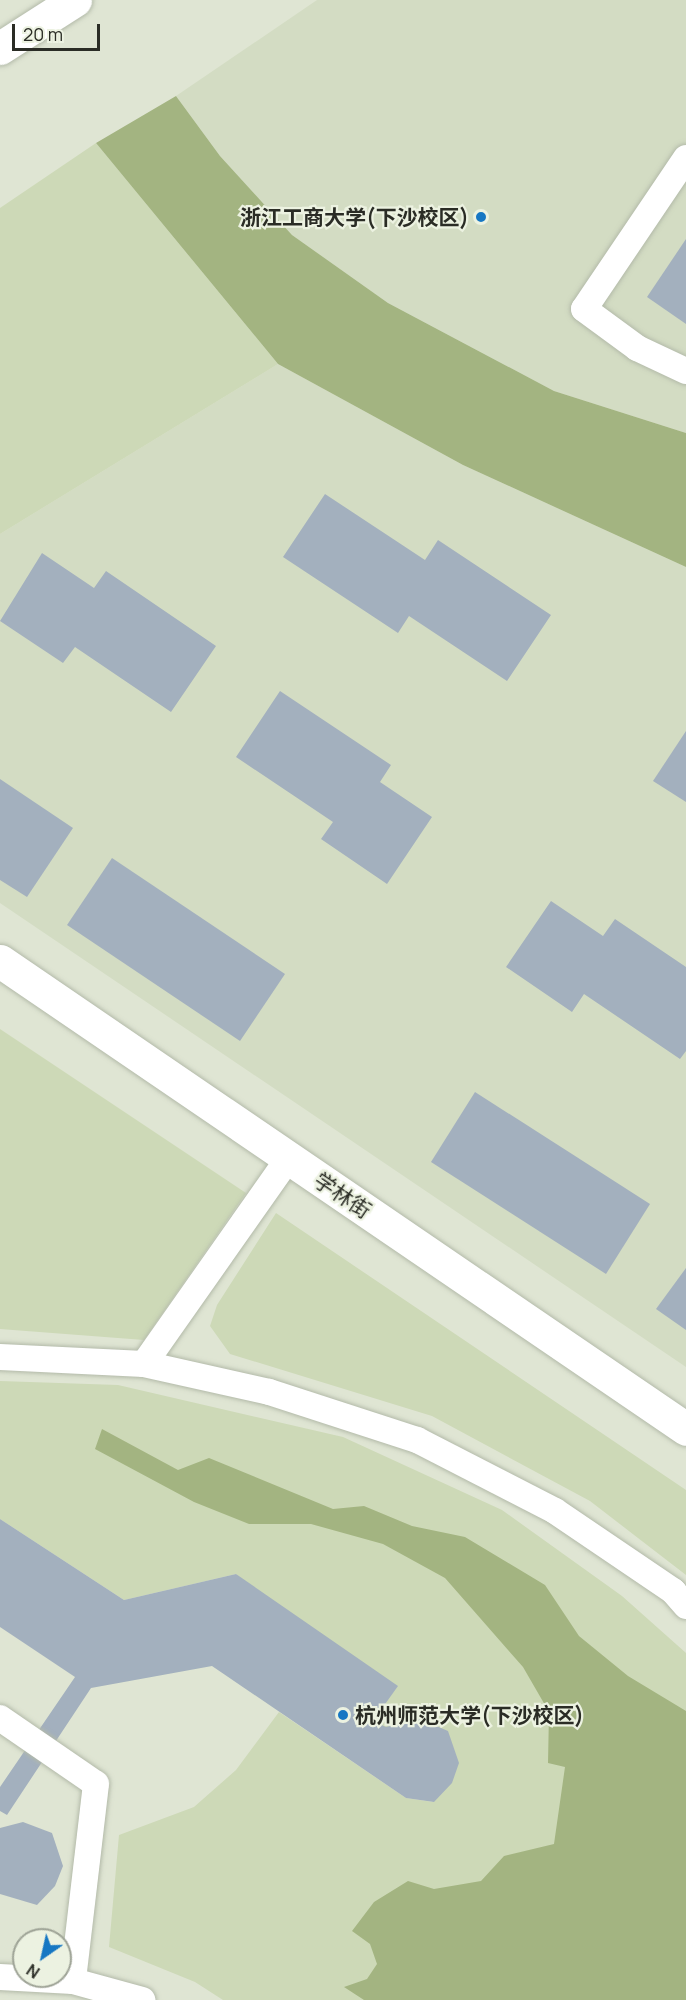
<!DOCTYPE html>
<html>
<head>
<meta charset="utf-8">
<style>
	body { margin:0 }
	#map { position:relative; width:686px; height:2000px; overflow:hidden; background:#dfe5d3; font-family:Manrope,"Noto Sans SC",sans-serif }
	div>[style] { position:absolute }
	.built>* { inset:0; background:#d3dcc3 }
	.green>* { inset:0; background:#cdd9b7 }
	.water>* { inset:0; background:#a3b481 }
	.building>* { inset:0; background:#a3b0be }
	.roads { filter:drop-shadow(0 0 2px #b3baa9) drop-shadow(0 0 2px #b3baa9) }
	.minor>* { height:26px; margin:-13px; padding:0 13px; transform-origin:13px; border-radius:13px; background:#fff }
	.secondary>* { height:33px; margin:-16.5px; padding:0 16.5px; transform-origin:16.5px; border-radius:16.5px; background:#fff }
	.dots>* { width:16px; height:16px; translate:-50% -50%; box-sizing:border-box; border:3px solid #ecf2e1; border-radius:50% }
	span { translate:-50% -50%; white-space:nowrap; text-align:center; line-height:1.15; -webkit-text-stroke:4.5px #ecf2e1; paint-order:stroke }
	.poi-label { font-size:21px; color:#2a2c25; font-weight:700 }
	.right { translate:-100% -50%; text-align:right }
	.left { translate:0 -50%; text-align:left }
	.street-label { font-size:21px; color:#2a2c25 }
	.north { position:absolute; left:12px; top:1928px; width:60px; height:60px; box-sizing:border-box; background:#ecf2e1; border:2px solid #9ea396; border-radius:50%; rotate:214deg; font-size:16px; font-weight:700; line-height:24px; text-align:center; color:#2a2c25 }
	.north::after { content:''; display:block; margin:auto; width:21px; height:27px; background:#1677c3; clip-path:polygon(50% 0,100% 100%,50% 72%,0 100%) }
	.scale { position:absolute; left:12px; top:24px; width:88px; height:27px; box-sizing:border-box; border:3px solid #2a2c25; border-top:0; padding-left:8px; font-size:18px; line-height:21px; white-space:nowrap; color:#2a2c25; -webkit-text-stroke:4px #ecf2e1; paint-order:stroke }
</style>
</head>
<body>
<div id="map">
	<div class="built">
		<i style="clip-path:polygon(317px 0,686px 0,686px 433px,554px 391px,388px 303px,292px 235px,220px 156px,176px 96px)"></i>
		<i style="clip-path:polygon(278px 364px,463px 465px,686px 567px,686px 1367px,0 903px,0 534px)"></i>
	</div>
	<div class="green">
		<i style="clip-path:polygon(96px 143px,278px 364px,0 534px,0 208px)"></i>
		<i style="clip-path:polygon(0 1029px,246px 1193px,144px 1340px,0 1329px)"></i>
		<i style="clip-path:polygon(276px 1213px,686px 1490px,686px 1575px,590px 1501px,432px 1416px,230px 1354px,210px 1326px,217px 1305px)"></i>
		<i style="clip-path:polygon(0 1381px,118px 1385px,343px 1437px,502px 1510px,622px 1596px,686px 1653px,686px 2000px,223px 2000px,195px 1982px,109px 1947px,119px 1835px,194px 1807px,236px 1770px,279px 1712px,406px 1798px,433px 1802px,373px 1721px,236px 1574px,124px 1600px,0 1519px)"></i>
	</div>
	<div class="water">
		<i style="clip-path:polygon(176px 96px,220px 156px,292px 235px,388px 303px,554px 391px,686px 433px,686px 567px,463px 465px,278px 364px,96px 143px)"></i>
		<i style="clip-path:polygon(102px 1429px,178px 1470px,209px 1458px,333px 1509px,364px 1506px,412px 1526px,465px 1537px,545px 1585px,579px 1636px,628px 1676px,686px 1711px,686px 2000px,364px 2000px,344px 1987px,367px 1979px,377px 1964px,370px 1944px,352px 1931px,374px 1902px,408px 1881px,434px 1889px,481px 1881px,504px 1856px,554px 1844px,565px 1767px,548px 1763px,549px 1712px,523px 1667px,445px 1578px,383px 1544px,311px 1524px,249px 1524px,194px 1502px,95px 1449px)"></i>
	</div>
	<div class="building">
		<i style="clip-path:polygon(686px 239px,686px 324px,647px 297px)"></i>
		<i style="clip-path:polygon(325px 494px,425px 560px,438px 540px,551px 615px,507px 681px,409px 616px,398px 633px,283px 557px)"></i>
		<i style="clip-path:polygon(42px 553px,94px 588px,106px 571px,216px 646px,171px 712px,75px 647px,63px 663px,0 621px)"></i>
		<i style="clip-path:polygon(280px 691px,391px 765px,380px 782px,432px 817px,387px 884px,321px 839px,333px 822px,236px 757px)"></i>
		<i style="clip-path:polygon(686px 731px,686px 802px,653px 781px)"></i>
		<i style="clip-path:polygon(0 779px,73px 828px,27px 897px,0 880px)"></i>
		<i style="clip-path:polygon(112px 858px,285px 974px,240px 1041px,67px 925px)"></i>
		<i style="clip-path:polygon(551px 901px,603px 936px,615px 919px,686px 967px,686px 1051px,680px 1059px,584px 994px,572px 1012px,506px 967px)"></i>
		<i style="clip-path:polygon(475px 1092px,650px 1204px,606px 1274px,431px 1162px)"></i>
		<i style="clip-path:polygon(686px 1268px,686px 1330px,656px 1309px)"></i>
		<i style="clip-path:polygon(0 1519px,124px 1600px,236px 1574px,398px 1686px,373px 1721px,386px 1727px,420px 1719px,448px 1731px,459px 1763px,452px 1783px,434px 1802px,406px 1798px,212px 1666px,91px 1688px,7px 1815px,0 1811px,0 1787px,75px 1677px,0 1627px)"></i>
		<i style="clip-path:polygon(23px 1822px,52px 1833px,63px 1866px,55px 1886px,37px 1905px,0 1894px,0 1828px)"></i>
	</div>
	<div class="roads">
		<div class="minor">
			<i style="left:686px;top:158px;width:182px;rotate:124deg"></i>
			<i style="left:584px;top:309px;width:66px;rotate:36.3deg"></i>
			<i style="left:637px;top:348px;width:54px;rotate:25.1deg"></i>
			<i style="left:0;top:1357px;width:144px;rotate:2.8deg"></i>
			<i style="left:144px;top:1364px;width:128px;rotate:12.6deg"></i>
			<i style="left:269px;top:1392px;width:156px;rotate:18deg"></i>
			<i style="left:417px;top:1440px;width:155px;rotate:27.2deg"></i>
			<i style="left:555px;top:1511px;width:143px;rotate:34.1deg"></i>
			<i style="left:673px;top:1591px;width:20px;rotate:49deg"></i>
			<i style="left:144px;top:1364px;width:252px;rotate:-54.9deg"></i>
			<i style="left:0;top:1718px;width:116px;rotate:34.5deg"></i>
			<i style="left:96px;top:1784px;width:198px;rotate:96.7deg"></i>
			<i style="left:0;top:1977px;width:73px;rotate:3.1deg"></i>
			<i style="left:73px;top:1981px;width:72px;rotate:15.4deg"></i>
		</div>
		<div class="secondary">
			<i style="left:0;top:48px;width:89px;rotate:-32.6deg"></i>
			<i style="left:0;top:961px;width:830px;rotate:34.3deg"></i>
		</div>
	</div>
	<div class="dots">
		<i style="left:481px;top:217px;background:#1677c3"></i>
		<i style="left:343px;top:1715px;background:#1677c3"></i>
	</div>
	<div class="poi-label">
		<span class="right" style="left:469px;top:217px">浙江工商大学(下沙校区)</span>
		<span class="left" style="left:355px;top:1715px">杭州师范大学(下沙校区)</span>
	</div>
	<div class="street-label">
		<span style="left:343px;top:1195px;rotate:34deg">学林街</span>
	</div>
	<div class="north">N</div>
	<div class="scale">20 m</div>
</div>
</body>
</html>
